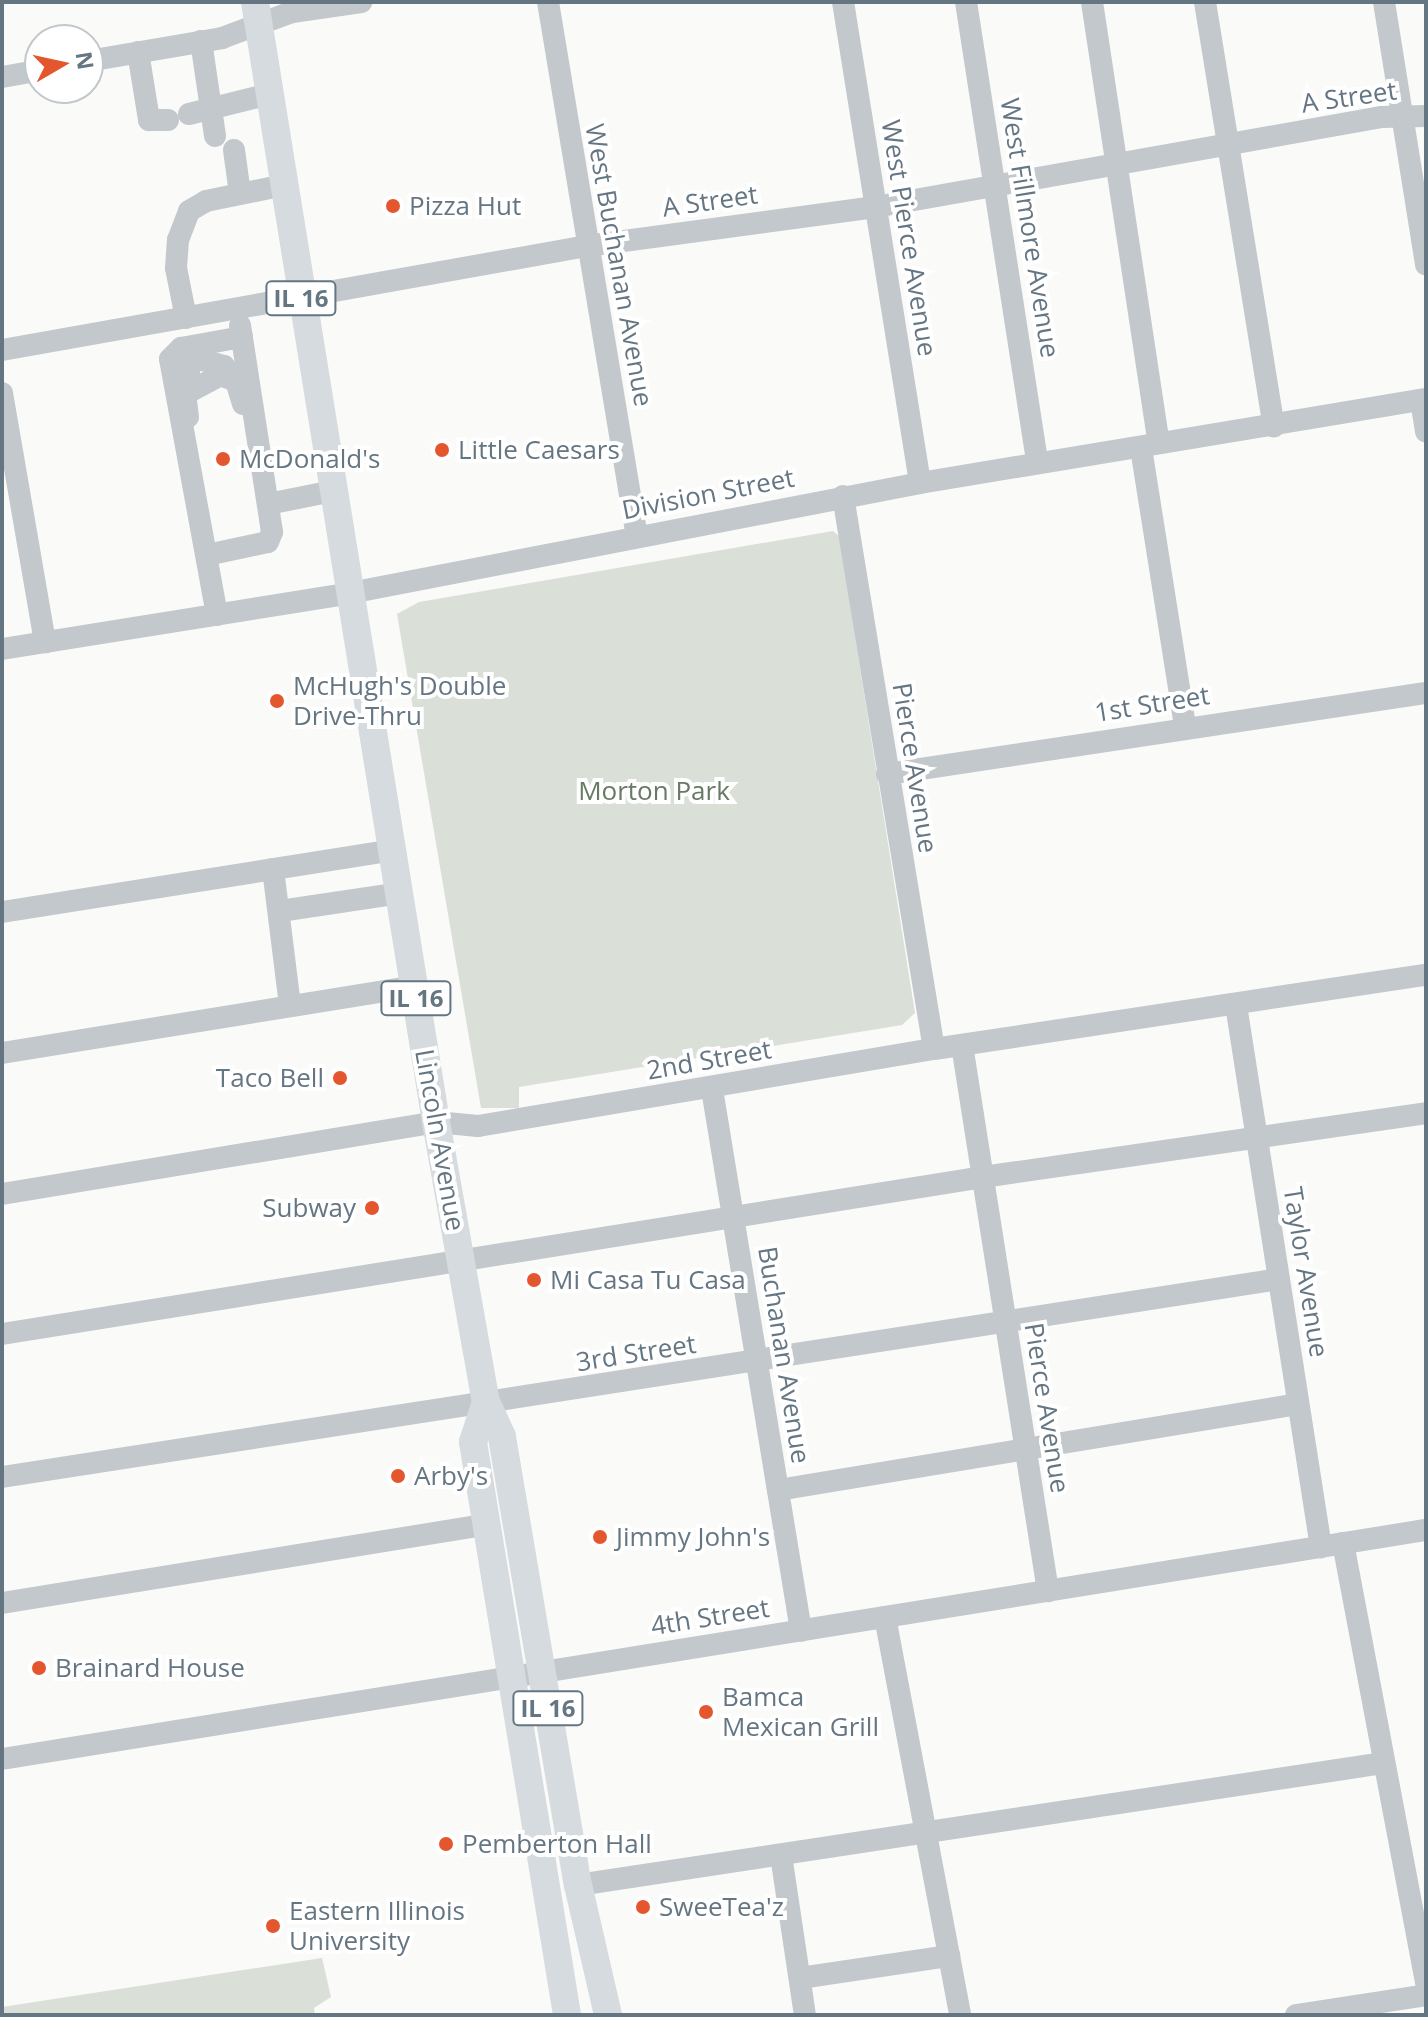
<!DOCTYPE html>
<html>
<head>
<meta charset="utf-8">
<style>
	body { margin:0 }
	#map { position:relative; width:1428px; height:2017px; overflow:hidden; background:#fafaf8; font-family:"Open Sans",sans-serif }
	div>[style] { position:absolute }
	.green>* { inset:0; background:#dadfd7 }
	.minor>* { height:22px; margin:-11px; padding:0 11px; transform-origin:11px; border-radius:11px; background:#c3c8cc }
	.major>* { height:28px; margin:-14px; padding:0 14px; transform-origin:14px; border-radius:14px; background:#d6dbdf }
	.dots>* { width:22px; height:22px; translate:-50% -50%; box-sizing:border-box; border:4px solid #fff; border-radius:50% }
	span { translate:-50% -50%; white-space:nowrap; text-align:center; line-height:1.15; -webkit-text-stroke:8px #fff; paint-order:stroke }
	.shield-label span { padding:2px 6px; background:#fff; border:2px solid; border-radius:6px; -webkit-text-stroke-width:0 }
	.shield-label { font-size:24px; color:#657683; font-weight:700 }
	.street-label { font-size:26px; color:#657683 }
	.poi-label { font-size:26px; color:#657683 }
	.left { translate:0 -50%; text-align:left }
	.right { translate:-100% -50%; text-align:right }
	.park-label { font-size:26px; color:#687a64 }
	.frame { position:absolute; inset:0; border:4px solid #657683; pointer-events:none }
	.north { position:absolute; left:24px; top:24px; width:80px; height:80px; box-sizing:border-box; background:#fff; border:2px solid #c1c8cd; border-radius:50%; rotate:81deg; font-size:22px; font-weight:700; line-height:32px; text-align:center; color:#657683 }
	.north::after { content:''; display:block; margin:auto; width:28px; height:36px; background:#e4572e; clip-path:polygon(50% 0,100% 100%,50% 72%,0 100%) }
</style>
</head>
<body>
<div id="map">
	<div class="green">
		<i style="clip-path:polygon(833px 531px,839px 536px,915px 1013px,902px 1025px,519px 1087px,519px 1108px,481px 1108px,397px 614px,419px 602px)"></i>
		<i style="clip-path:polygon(322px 1958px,331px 1997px,314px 2008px,315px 2015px,2px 2015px,2px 2007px)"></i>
	</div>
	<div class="minor">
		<i style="left:548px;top:2px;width:542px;rotate:80.56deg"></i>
		<i style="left:843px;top:2px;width:487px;rotate:80.9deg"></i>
		<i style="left:966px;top:2px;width:466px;rotate:81.2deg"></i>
		<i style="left:1092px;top:2px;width:446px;rotate:81.4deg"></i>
		<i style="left:1205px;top:2px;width:430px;rotate:80.8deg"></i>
		<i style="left:1384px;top:2px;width:266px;rotate:80.9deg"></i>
		<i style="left:201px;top:41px;width:96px;rotate:81.6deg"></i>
		<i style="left:138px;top:52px;width:69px;rotate:80.8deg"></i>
		<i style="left:149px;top:120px;width:19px"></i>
		<i style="left:88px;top:61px;width:136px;rotate:-9.7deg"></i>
		<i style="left:222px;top:38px;width:75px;rotate:-20.4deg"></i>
		<i style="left:292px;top:12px;width:70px;rotate:-8.2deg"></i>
		<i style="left:2px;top:77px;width:39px;rotate:-10deg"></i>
		<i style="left:189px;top:114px;width:83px;rotate:-13.9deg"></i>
		<i style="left:234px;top:150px;width:44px;rotate:82.2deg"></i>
		<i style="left:186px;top:318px;width:51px;rotate:-101.3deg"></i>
		<i style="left:176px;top:268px;width:28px;rotate:-86deg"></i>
		<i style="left:178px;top:240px;width:31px;rotate:-69deg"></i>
		<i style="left:189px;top:211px;width:20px;rotate:-30deg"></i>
		<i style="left:206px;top:201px;width:80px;rotate:-11.6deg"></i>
		<i style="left:2px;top:350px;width:594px;rotate:-10.08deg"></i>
		<i style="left:587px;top:246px;width:291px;rotate:-7.7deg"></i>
		<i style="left:875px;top:207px;width:515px;rotate:-10.07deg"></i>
		<i style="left:1382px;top:117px;width:44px;rotate:-1.3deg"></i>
		<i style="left:2px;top:393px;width:253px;rotate:80.2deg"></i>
		<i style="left:185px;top:394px;width:29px;rotate:-80deg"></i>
		<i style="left:190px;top:365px;width:11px;rotate:-34deg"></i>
		<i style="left:199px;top:359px;width:26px;rotate:16deg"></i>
		<i style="left:224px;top:366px;width:18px;rotate:52deg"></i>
		<i style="left:1421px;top:400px;width:32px;rotate:81deg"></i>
		<i style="left:188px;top:417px;width:23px;rotate:-97deg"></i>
		<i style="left:185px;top:394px;width:40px;rotate:-28deg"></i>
		<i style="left:220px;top:375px;width:17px;rotate:21deg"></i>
		<i style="left:236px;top:381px;width:24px;rotate:73deg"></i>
		<i style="left:1141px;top:448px;width:282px;rotate:81deg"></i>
		<i style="left:843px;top:496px;width:560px;rotate:80.66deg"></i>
		<i style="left:268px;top:504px;width:66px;rotate:-11.3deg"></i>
		<i style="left:207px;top:555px;width:62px;rotate:-12deg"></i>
		<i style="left:268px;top:542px;width:11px;rotate:-68deg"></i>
		<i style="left:272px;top:532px;width:209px;rotate:-98.8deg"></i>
		<i style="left:217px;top:615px;width:260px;rotate:-100.4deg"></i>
		<i style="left:170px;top:359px;width:16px;rotate:-45deg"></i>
		<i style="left:181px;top:348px;width:62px;rotate:-10.2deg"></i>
		<i style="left:2px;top:649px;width:352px;rotate:-9.1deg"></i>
		<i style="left:350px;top:593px;width:581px;rotate:-10.92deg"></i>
		<i style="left:920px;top:483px;width:513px;rotate:-9.43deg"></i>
		<i style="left:887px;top:774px;width:545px;rotate:-8.55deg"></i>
		<i style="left:273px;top:869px;width:138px;rotate:82.9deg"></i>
		<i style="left:280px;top:911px;width:121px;rotate:-8.5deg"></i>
		<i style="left:2px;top:912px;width:396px;rotate:-9deg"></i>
		<i style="left:1236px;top:1005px;width:549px;rotate:81.09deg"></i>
		<i style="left:962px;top:1045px;width:553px;rotate:81.05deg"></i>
		<i style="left:2px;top:1053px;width:417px;rotate:-9.2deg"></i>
		<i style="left:712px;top:1089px;width:549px;rotate:80.67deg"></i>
		<i style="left:2px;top:1194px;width:440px;rotate:-9.4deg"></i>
		<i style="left:436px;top:1122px;width:42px;rotate:5.4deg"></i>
		<i style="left:478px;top:1126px;width:462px;rotate:-9.6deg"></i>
		<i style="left:934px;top:1049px;width:498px;rotate:-8.6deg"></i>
		<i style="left:2px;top:1334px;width:993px;rotate:-9.09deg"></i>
		<i style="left:983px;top:1177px;width:448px;rotate:-8.2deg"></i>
		<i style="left:2px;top:1477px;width:1292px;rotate:-8.81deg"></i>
		<i style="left:778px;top:1490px;width:527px;rotate:-9.39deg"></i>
		<i style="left:1343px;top:1543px;width:448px;rotate:79.3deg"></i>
		<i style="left:2px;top:1603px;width:490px;rotate:-9.2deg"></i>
		<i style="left:885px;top:1617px;width:405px;rotate:79.3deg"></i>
		<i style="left:2px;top:1759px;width:1442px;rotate:-9.14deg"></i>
		<i style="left:781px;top:1855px;width:162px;rotate:81.5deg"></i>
		<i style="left:578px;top:1885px;width:815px;rotate:-8.61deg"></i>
		<i style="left:800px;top:1978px;width:151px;rotate:-8.4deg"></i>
		<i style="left:1296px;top:2015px;width:132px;rotate:-8.7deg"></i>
	</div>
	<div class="major">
		<i style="left:255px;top:2px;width:1135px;rotate:80.82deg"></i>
		<i style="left:436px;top:1122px;width:284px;rotate:79.9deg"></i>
		<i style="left:486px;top:1402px;width:38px;rotate:65deg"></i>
		<i style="left:502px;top:1437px;width:454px;rotate:80.4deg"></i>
		<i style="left:578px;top:1885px;width:133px;rotate:77deg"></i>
		<i style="left:486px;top:1402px;width:42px;rotate:108deg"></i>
		<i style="left:473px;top:1442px;width:581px;rotate:80.68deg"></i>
	</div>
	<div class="dots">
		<i style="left:393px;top:206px;background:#e4572e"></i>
		<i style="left:442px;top:450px;background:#e4572e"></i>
		<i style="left:223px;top:459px;background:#e4572e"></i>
		<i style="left:277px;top:701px;background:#e4572e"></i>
		<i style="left:340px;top:1078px;background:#e4572e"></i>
		<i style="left:372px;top:1208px;background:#e4572e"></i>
		<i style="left:534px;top:1280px;background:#e4572e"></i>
		<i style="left:398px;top:1476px;background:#e4572e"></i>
		<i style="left:600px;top:1537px;background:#e4572e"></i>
		<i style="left:39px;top:1668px;background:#e4572e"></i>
		<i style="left:706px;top:1712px;background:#e4572e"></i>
		<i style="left:446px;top:1844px;background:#e4572e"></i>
		<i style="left:643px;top:1907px;background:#e4572e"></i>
		<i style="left:273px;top:1926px;background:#e4572e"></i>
	</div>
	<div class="shield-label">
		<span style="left:301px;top:298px">IL 16</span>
		<span style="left:416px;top:998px">IL 16</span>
		<span style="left:548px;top:1708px">IL 16</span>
	</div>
	<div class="street-label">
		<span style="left:1349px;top:97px;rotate:-8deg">A Street</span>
		<span style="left:710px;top:201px;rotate:-8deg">A Street</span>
		<span style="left:1030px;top:228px;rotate:81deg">West Fillmore Avenue</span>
		<span style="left:909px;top:238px;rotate:81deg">West Pierce Avenue</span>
		<span style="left:619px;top:265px;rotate:80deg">West Buchanan Avenue</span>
		<span style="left:708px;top:494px;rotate:-11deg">Division Street</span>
		<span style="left:1152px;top:704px;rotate:-9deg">1st Street</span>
		<span style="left:915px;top:768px;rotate:81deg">Pierce Avenue</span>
		<span style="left:709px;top:1060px;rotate:-10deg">2nd Street</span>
		<span style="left:440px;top:1140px;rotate:80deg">Lincoln Avenue</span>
		<span style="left:1306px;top:1272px;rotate:81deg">Taylor Avenue</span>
		<span style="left:636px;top:1353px;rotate:-9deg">3rd Street</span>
		<span style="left:784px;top:1355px;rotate:81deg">Buchanan Avenue</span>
		<span style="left:1047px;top:1408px;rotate:81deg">Pierce Avenue</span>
		<span style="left:710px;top:1617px;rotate:-9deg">4th Street</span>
	</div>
	<div class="poi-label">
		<span class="left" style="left:409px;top:206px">Pizza Hut</span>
		<span class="left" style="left:458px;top:450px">Little Caesars</span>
		<span class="left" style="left:239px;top:459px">McDonald's</span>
		<span class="left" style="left:293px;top:701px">McHugh's Double<br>Drive-Thru</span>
		<span class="right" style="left:324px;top:1078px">Taco Bell</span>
		<span class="right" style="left:356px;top:1208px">Subway</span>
		<span class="left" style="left:550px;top:1280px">Mi Casa Tu Casa</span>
		<span class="left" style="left:414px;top:1476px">Arby's</span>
		<span class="left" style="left:616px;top:1537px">Jimmy John's</span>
		<span class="left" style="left:55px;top:1668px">Brainard House</span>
		<span class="left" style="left:722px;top:1712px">Bamca<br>Mexican Grill</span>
		<span class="left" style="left:462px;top:1844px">Pemberton Hall</span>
		<span class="left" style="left:659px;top:1907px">SweeTea'z</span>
		<span class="left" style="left:289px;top:1926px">Eastern Illinois<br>University</span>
	</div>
	<div class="park-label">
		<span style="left:654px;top:791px">Morton Park</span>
	</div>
	<div class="frame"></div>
	<div class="north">N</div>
</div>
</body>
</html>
